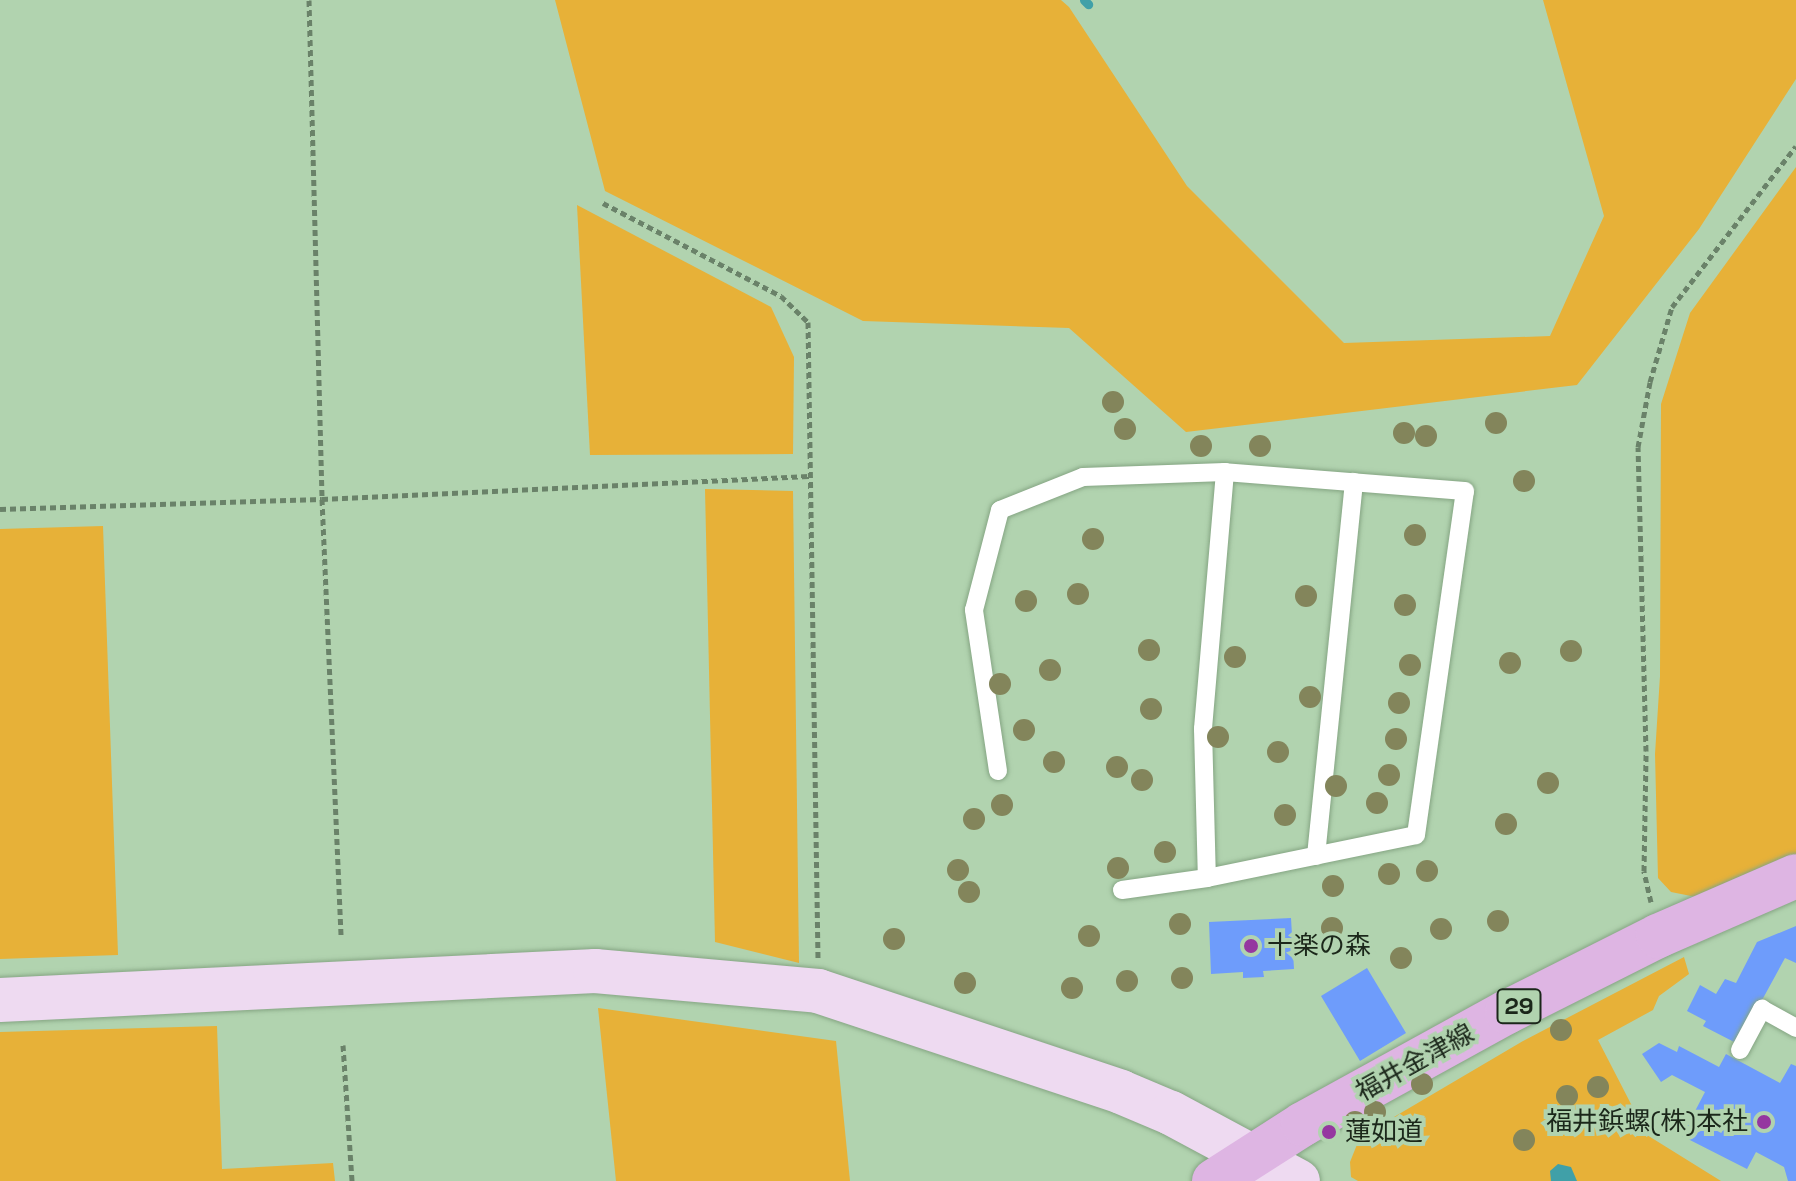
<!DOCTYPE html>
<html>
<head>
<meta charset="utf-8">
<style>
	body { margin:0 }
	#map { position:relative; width:1796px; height:1181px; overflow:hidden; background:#b1d3af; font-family:"Space Grotesk","Noto Sans JP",sans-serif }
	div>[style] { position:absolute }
	.green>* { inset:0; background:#e7b138 }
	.water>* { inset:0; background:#40a0a8 }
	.stream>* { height:9px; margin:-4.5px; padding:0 4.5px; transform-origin:4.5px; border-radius:4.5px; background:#40a0a8 }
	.building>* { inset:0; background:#6e9cfb }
	.path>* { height:5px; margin-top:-2.5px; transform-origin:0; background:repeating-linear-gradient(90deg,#6a8269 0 6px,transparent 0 10px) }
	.roads { filter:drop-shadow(0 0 2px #85a583) drop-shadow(0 0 2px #85a583) }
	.lane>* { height:18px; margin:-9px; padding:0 9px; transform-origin:9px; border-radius:9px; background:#fff }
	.secondary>* { height:44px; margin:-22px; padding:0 22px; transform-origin:22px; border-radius:22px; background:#eedaf1 }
	.primary>* { height:44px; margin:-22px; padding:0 22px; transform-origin:22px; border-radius:22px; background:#deb5e3 }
	.trees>* { width:22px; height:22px; margin:-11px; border-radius:50%; background:#83855b }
	.dots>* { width:22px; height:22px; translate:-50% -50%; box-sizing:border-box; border:4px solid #b1d3af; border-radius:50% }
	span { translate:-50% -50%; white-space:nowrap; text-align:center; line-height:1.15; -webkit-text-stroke:8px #b1d3af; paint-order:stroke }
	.shield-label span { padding:2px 6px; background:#b1d3af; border:2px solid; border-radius:6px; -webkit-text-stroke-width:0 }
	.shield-label { font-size:24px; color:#1b271a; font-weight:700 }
	.poi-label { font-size:26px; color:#1b271a }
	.left { translate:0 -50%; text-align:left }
	.right { translate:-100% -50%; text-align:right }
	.street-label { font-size:26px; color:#1b271a }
</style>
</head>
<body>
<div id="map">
	<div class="green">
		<i style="clip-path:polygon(555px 0,1061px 0,1069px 7px,1187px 186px,1344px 343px,1550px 336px,1604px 216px,1543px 0,1796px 0,1796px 79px,1699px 229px,1577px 385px,1186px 432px,1069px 328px,863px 321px,605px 191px)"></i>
		<i style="clip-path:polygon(1796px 167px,1796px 856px,1701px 898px,1671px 892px,1658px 878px,1655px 754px,1660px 676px,1661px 404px,1690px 313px)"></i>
		<i style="clip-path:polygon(577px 205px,771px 307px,794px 357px,793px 454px,590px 455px)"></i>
		<i style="clip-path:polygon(705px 489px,793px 491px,799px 963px,715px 942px)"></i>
		<i style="clip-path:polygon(103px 526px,118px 955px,0 959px,0 529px)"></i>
		<i style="clip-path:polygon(1684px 957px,1689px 974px,1659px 996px,1653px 1010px,1598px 1040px,1647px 1135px,1721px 1181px,1358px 1181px,1351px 1177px,1350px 1162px,1360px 1137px,1523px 1041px)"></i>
		<i style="clip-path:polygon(598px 1008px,836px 1041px,850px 1181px,616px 1181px)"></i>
		<i style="clip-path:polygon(217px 1026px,222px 1169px,333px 1163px,335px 1181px,0 1181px,0 1032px)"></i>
	</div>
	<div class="water">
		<i style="clip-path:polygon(1558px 1164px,1571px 1167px,1577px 1181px,1551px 1181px,1550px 1171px)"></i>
	</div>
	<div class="stream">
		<i style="left:1084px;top:0;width:6px;rotate:45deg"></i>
	</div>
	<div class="building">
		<i style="clip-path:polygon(1291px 918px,1294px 969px,1263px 971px,1264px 977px,1243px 978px,1243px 972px,1211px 974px,1209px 922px)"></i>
		<i style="clip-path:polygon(1796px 926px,1796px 963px,1785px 958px,1738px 1044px,1703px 1026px,1706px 1021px,1687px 1011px,1700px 985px,1716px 994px,1725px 979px,1736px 983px,1757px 942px)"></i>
		<i style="clip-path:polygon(1367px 968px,1406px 1033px,1360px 1061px,1321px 996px)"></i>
		<i style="clip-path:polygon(1659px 1043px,1677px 1052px,1679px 1046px,1719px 1067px,1726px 1054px,1780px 1083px,1791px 1064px,1796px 1066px,1796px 1181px,1788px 1181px,1784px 1167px,1756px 1152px,1747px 1169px,1682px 1136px,1705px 1092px,1672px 1075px,1661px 1082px,1642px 1054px)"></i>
	</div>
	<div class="path">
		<i style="left:309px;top:0;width:499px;rotate:88.5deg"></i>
		<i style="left:322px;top:499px;width:436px;rotate:87.5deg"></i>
		<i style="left:603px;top:203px;width:201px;rotate:27.6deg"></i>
		<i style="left:781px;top:296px;width:37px;rotate:44deg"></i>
		<i style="left:808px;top:322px;width:636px;rotate:89.1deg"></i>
		<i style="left:0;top:509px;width:322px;rotate:-1.8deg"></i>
		<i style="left:322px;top:499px;width:487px;rotate:-2.7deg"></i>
		<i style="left:1651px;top:902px;width:32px;rotate:-103deg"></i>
		<i style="left:1644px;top:871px;width:120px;rotate:-89deg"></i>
		<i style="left:1646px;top:751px;width:304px;rotate:-91.5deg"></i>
		<i style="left:1638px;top:447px;width:66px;rotate:-79.5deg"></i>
		<i style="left:1650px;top:382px;width:78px;rotate:-73.7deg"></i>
		<i style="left:1672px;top:307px;width:203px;rotate:-52.4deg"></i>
		<i style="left:343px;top:1045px;width:136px;rotate:86.2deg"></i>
	</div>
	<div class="roads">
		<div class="lane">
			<i style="left:998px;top:771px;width:163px;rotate:-98.5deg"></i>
			<i style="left:974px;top:610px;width:103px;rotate:-75.4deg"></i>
			<i style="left:1000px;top:510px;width:89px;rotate:-21.7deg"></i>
			<i style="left:1083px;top:477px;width:142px;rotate:-2deg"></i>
			<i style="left:1316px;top:856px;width:376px;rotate:-84.2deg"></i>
			<i style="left:1122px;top:890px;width:86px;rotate:-8deg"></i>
			<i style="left:1207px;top:878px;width:213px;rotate:-11.6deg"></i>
			<i style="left:1416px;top:835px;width:347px;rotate:-81.9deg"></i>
			<i style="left:1465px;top:491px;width:241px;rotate:-175.5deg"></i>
			<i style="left:1225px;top:472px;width:258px;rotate:94.9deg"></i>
			<i style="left:1203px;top:729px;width:149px;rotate:88.5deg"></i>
			<i style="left:1740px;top:1050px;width:47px;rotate:-61.8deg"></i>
			<i style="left:1762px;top:1009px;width:39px;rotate:29deg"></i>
		</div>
		<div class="secondary">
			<i style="left:0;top:1000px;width:596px;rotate:-2.79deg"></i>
			<i style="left:595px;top:971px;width:224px;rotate:5.1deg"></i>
			<i style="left:818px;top:991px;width:319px;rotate:18.4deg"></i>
			<i style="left:1121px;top:1092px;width:54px;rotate:22.8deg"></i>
			<i style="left:1171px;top:1113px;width:144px;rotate:28.2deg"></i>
		</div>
		<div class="primary">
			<i style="left:1214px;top:1181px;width:106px;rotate:-32.6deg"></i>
			<i style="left:1303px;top:1124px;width:233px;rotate:-28.8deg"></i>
			<i style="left:1507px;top:1012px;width:169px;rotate:-26.7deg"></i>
			<i style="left:1658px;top:936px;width:150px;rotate:-23.5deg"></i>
		</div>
	</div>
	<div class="trees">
		<i style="left:1113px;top:402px"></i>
		<i style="left:1496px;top:423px"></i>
		<i style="left:1125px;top:429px"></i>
		<i style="left:1404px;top:433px"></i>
		<i style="left:1426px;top:436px"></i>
		<i style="left:1201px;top:446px"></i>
		<i style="left:1260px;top:446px"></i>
		<i style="left:1524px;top:481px"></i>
		<i style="left:1415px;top:535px"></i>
		<i style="left:1093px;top:539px"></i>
		<i style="left:1078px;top:594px"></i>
		<i style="left:1306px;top:596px"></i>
		<i style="left:1026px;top:601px"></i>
		<i style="left:1405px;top:605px"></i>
		<i style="left:1149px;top:650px"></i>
		<i style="left:1571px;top:651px"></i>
		<i style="left:1235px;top:657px"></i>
		<i style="left:1510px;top:663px"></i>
		<i style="left:1410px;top:665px"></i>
		<i style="left:1050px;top:670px"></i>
		<i style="left:1000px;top:684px"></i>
		<i style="left:1310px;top:697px"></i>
		<i style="left:1399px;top:703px"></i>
		<i style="left:1151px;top:709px"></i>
		<i style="left:1024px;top:730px"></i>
		<i style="left:1218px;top:737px"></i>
		<i style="left:1396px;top:739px"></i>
		<i style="left:1278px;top:752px"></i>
		<i style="left:1054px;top:762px"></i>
		<i style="left:1117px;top:767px"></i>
		<i style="left:1389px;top:775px"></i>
		<i style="left:1142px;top:780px"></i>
		<i style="left:1548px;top:783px"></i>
		<i style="left:1336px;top:786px"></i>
		<i style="left:1377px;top:803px"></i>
		<i style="left:1002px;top:805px"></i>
		<i style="left:1285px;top:815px"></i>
		<i style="left:974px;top:819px"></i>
		<i style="left:1506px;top:824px"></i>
		<i style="left:1165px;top:852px"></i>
		<i style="left:1118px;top:868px"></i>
		<i style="left:958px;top:870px"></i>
		<i style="left:1427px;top:871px"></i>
		<i style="left:1389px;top:874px"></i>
		<i style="left:1333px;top:886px"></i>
		<i style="left:969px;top:892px"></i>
		<i style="left:1498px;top:921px"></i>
		<i style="left:1180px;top:924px"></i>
		<i style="left:1332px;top:928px"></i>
		<i style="left:1441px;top:929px"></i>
		<i style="left:1089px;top:936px"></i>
		<i style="left:894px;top:939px"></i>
		<i style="left:1401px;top:958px"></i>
		<i style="left:1182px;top:978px"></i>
		<i style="left:1127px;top:981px"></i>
		<i style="left:965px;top:983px"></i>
		<i style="left:1072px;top:988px"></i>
		<i style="left:1561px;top:1030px"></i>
		<i style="left:1422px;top:1084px"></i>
		<i style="left:1598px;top:1087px"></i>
		<i style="left:1567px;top:1096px"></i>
		<i style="left:1375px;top:1112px"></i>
		<i style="left:1355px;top:1122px"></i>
		<i style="left:1397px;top:1131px"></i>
		<i style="left:1524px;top:1140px"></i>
	</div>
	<div class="dots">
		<i style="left:1251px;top:946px;background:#9537a0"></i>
		<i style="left:1764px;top:1122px;background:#9537a0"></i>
		<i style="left:1329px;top:1132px;background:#9537a0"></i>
	</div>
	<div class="shield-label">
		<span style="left:1519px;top:1006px">29</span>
	</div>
	<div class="poi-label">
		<span class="left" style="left:1267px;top:946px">十楽の森</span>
		<span class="right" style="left:1748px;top:1122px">福井鋲螺(株)本社</span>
		<span class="left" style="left:1345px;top:1132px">蓮如道</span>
	</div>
	<div class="street-label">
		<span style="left:1415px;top:1063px;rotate:-29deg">福井金津線</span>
	</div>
</div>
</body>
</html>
